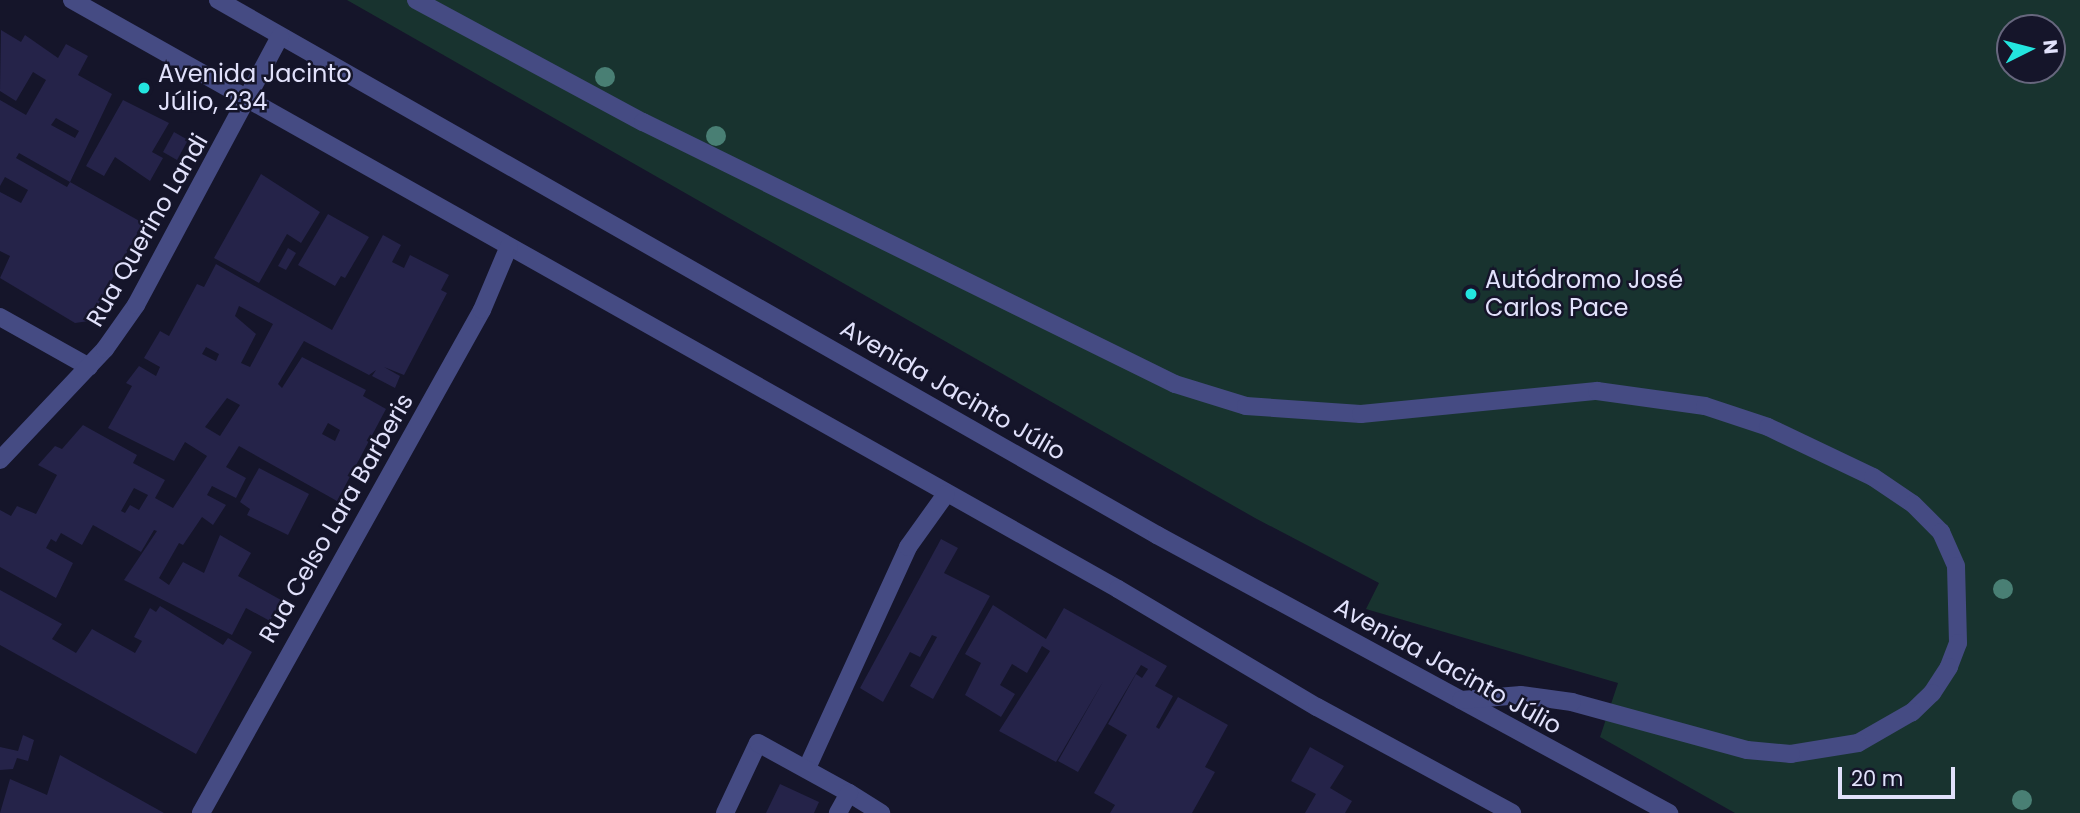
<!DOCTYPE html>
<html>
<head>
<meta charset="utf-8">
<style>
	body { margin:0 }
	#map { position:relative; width:2080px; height:813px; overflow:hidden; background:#15152a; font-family:Poppins,sans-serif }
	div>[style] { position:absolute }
	.green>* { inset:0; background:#18332f }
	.building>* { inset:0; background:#252349 }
	.minor>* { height:18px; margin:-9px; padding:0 9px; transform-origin:9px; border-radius:9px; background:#454b83 }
	.trees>* { width:20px; height:20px; margin:-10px; border-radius:50%; background:#497f74 }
	.dots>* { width:19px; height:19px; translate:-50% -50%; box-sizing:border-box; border:4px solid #15152a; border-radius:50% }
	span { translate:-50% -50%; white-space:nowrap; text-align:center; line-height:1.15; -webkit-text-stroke:5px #15152a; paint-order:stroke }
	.poi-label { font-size:24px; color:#e1e1fb }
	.left { translate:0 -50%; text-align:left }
	.street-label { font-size:24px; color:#e1e1fb }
	.north { position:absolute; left:1996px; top:14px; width:70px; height:70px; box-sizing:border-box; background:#15152a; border:2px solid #67677e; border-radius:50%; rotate:84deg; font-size:19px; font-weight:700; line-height:28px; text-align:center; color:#e1e1fb }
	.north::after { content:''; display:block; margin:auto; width:24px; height:32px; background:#23e5df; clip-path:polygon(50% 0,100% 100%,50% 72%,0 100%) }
	.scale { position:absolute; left:1838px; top:767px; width:117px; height:32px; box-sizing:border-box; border:4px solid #e1e1fb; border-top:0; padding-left:9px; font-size:21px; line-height:24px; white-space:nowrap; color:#e1e1fb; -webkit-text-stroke:5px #15152a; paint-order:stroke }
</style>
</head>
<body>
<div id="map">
	<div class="green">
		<i style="clip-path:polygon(evenodd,347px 0,2080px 0,2080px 813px,1735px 813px,1600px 737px,1618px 683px,1366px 609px,1379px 583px,1255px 518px,347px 0,2010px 28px,2052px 28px,2052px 70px,2010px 70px,2010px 28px)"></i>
	</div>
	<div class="building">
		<i style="clip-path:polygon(evenodd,1px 30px,21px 42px,25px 35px,58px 58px,66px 44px,88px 56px,78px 75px,112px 94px,70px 182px,19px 153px,16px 158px,67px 187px,70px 182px,143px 223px,89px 321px,75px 323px,0 278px,10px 256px,0 251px,0 192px,21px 203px,28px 190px,5px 177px,0 186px,0 100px,26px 115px,46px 80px,33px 72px,16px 101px,0 91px,1px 30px,56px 118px,79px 131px,75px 138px,51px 125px,56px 118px)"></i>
		<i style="clip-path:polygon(123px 100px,169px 123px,152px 152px,163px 158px,150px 181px,115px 157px,104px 176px,86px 166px)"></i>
		<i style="clip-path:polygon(174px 132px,188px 140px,177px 160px,163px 152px)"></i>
		<i style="clip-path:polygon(261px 174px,320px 212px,301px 243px,287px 234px,259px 283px,214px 258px)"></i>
		<i style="clip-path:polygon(328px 214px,369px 237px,345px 278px,341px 276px,335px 286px,298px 265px)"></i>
		<i style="clip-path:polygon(evenodd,383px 235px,401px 245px,392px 262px,404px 268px,410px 255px,449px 275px,441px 290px,447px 293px,404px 375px,384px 367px,400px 376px,395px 388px,372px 376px,376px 370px,369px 375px,304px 341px,278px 384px,282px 388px,302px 357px,366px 390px,363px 396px,386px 409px,337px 501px,239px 446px,226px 467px,246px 478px,236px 498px,212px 486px,207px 495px,226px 505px,213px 525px,202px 517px,183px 545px,179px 543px,159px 578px,169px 585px,183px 562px,204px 573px,220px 535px,251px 553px,238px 576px,281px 600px,270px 621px,246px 608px,232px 635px,124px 580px,157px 531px,154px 530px,141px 552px,93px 525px,82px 545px,61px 533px,56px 542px,51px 539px,46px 548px,73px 563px,56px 598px,0 567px,0 510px,11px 516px,17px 506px,36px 514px,57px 475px,38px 465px,55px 446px,62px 449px,83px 425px,137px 455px,133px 463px,165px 480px,155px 498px,173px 508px,207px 456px,185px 442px,174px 461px,108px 428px,132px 386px,126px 383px,139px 366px,156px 376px,160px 367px,144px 358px,160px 331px,169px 336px,197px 284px,204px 287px,216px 264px,332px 330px,383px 235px,239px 306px,273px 324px,250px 367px,241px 363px,256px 334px,235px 316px,239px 306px,383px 235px,206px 347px,219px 354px,216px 361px,202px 354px,206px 347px,383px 235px,227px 398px,240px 405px,220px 436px,205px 427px,227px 398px,383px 235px,328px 423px,340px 430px,335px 441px,322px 434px,328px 423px,383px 235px,134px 488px,148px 495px,139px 510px,130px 505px,125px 513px,121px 511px,134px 488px)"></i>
		<i style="clip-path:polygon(288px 248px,296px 253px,286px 270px,278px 266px)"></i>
		<i style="clip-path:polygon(259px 468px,309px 494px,288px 535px,247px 515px,250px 509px,240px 502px)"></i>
		<i style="clip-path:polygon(941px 539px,958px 548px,944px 573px,990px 596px,933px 699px,910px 686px,937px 637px,932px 635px,920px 657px,910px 652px,883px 702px,860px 688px)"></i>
		<i style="clip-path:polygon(0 590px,62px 624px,52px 639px,76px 653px,92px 629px,135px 653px,142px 641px,134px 637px,150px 608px,156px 612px,160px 606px,223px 645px,228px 638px,252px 652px,196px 754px,0 645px)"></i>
		<i style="clip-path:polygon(993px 605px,1046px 639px,1064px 608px,1167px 666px,1155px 686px,1173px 696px,1156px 727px,1159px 729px,1178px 697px,1228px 725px,1205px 767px,1215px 772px,1192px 813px,1110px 813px,1115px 805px,1094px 793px,1127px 735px,1108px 724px,1136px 674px,1142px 678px,1148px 669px,1141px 665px,1078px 772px,1058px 761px,1104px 680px,1056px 762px,999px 731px,1050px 651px,1042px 646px,1027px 673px,1012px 664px,1000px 685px,1015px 694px,1001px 717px,965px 695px,981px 663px,965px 654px)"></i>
		<i style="clip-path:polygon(23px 735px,34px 740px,28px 761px,17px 758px,13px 769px,0 770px,0 747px,18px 751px)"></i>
		<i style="clip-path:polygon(1310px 747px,1344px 766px,1330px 788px,1352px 801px,1345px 813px,1305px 813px,1316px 794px,1291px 781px)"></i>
		<i style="clip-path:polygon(60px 755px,164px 813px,0 813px,10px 779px,47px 795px)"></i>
		<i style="clip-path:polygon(780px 784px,819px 802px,814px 813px,766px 813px)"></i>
	</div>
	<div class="minor">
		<i style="left:72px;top:0;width:1200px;rotate:29.38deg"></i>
		<i style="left:1118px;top:589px;width:231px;rotate:30.7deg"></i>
		<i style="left:1317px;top:707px;width:222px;rotate:28.5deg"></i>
		<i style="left:218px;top:0;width:1081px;rotate:29.67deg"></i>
		<i style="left:1157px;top:535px;width:583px;rotate:28.5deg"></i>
		<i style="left:416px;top:0;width:258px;rotate:28.3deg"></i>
		<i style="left:643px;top:122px;width:593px;rotate:26.22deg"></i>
		<i style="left:1175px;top:384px;width:74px;rotate:17.2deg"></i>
		<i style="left:1246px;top:406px;width:115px;rotate:4deg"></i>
		<i style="left:1361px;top:414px;width:237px;rotate:-5.6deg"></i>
		<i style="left:1597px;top:391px;width:109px;rotate:7.9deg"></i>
		<i style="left:1705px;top:406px;width:66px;rotate:18.4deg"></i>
		<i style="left:1768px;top:427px;width:116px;rotate:25.5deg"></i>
		<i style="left:1873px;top:477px;width:48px;rotate:34deg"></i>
		<i style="left:1913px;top:504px;width:40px;rotate:45deg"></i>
		<i style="left:1941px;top:532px;width:37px;rotate:66deg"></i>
		<i style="left:1956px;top:566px;width:77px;rotate:88.5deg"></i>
		<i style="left:1958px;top:643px;width:26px;rotate:111deg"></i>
		<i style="left:1949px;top:667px;width:31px;rotate:123deg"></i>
		<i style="left:1932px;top:693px;width:28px;rotate:136deg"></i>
		<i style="left:1912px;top:712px;width:62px;rotate:150.1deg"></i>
		<i style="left:1858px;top:743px;width:68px;rotate:170.7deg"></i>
		<i style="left:1791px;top:754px;width:44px;rotate:-174.8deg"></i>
		<i style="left:1747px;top:750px;width:181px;rotate:-164.7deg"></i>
		<i style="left:1572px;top:702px;width:51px;rotate:-172.2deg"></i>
		<i style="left:1521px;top:695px;width:60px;rotate:175.2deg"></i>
		<i style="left:0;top:317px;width:102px;rotate:29.3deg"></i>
		<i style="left:0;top:460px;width:153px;rotate:-46.6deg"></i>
		<i style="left:105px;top:349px;width:54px;rotate:-54.8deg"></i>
		<i style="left:136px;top:305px;width:305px;rotate:-61.8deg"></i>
		<i style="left:807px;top:768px;width:243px;rotate:-65.4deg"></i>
		<i style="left:908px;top:547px;width:65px;rotate:-54.4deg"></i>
		<i style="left:849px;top:793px;width:38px;rotate:32deg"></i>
		<i style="left:201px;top:813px;width:576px;rotate:-60.81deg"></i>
		<i style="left:482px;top:310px;width:69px;rotate:-67.1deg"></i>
		<i style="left:725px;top:813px;width:77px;rotate:-64.8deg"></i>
		<i style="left:758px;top:743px;width:104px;rotate:28.8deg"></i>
		<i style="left:849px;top:793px;width:23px;rotate:119deg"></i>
	</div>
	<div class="trees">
		<i style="left:605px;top:77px"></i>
		<i style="left:716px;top:136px"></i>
		<i style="left:2003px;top:589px"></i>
		<i style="left:2022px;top:800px"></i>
	</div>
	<div class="dots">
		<i style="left:144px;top:88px;background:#23e5df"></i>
		<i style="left:1471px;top:294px;background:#23e5df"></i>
	</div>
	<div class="poi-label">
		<span class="left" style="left:158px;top:88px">Avenida Jacinto<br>Júlio, 234</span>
		<span class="left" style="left:1485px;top:294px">Autódromo José<br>Carlos Pace</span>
	</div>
	<div class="street-label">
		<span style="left:147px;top:230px;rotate:-60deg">Rua Querino Landi</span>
		<span style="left:953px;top:390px;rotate:30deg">Avenida Jacinto Júlio</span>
		<span style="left:336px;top:518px;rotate:-60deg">Rua Celso Lara Barberis</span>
		<span style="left:1448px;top:666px;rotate:29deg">Avenida Jacinto Júlio</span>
	</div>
	<div class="north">N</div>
	<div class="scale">20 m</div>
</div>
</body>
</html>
